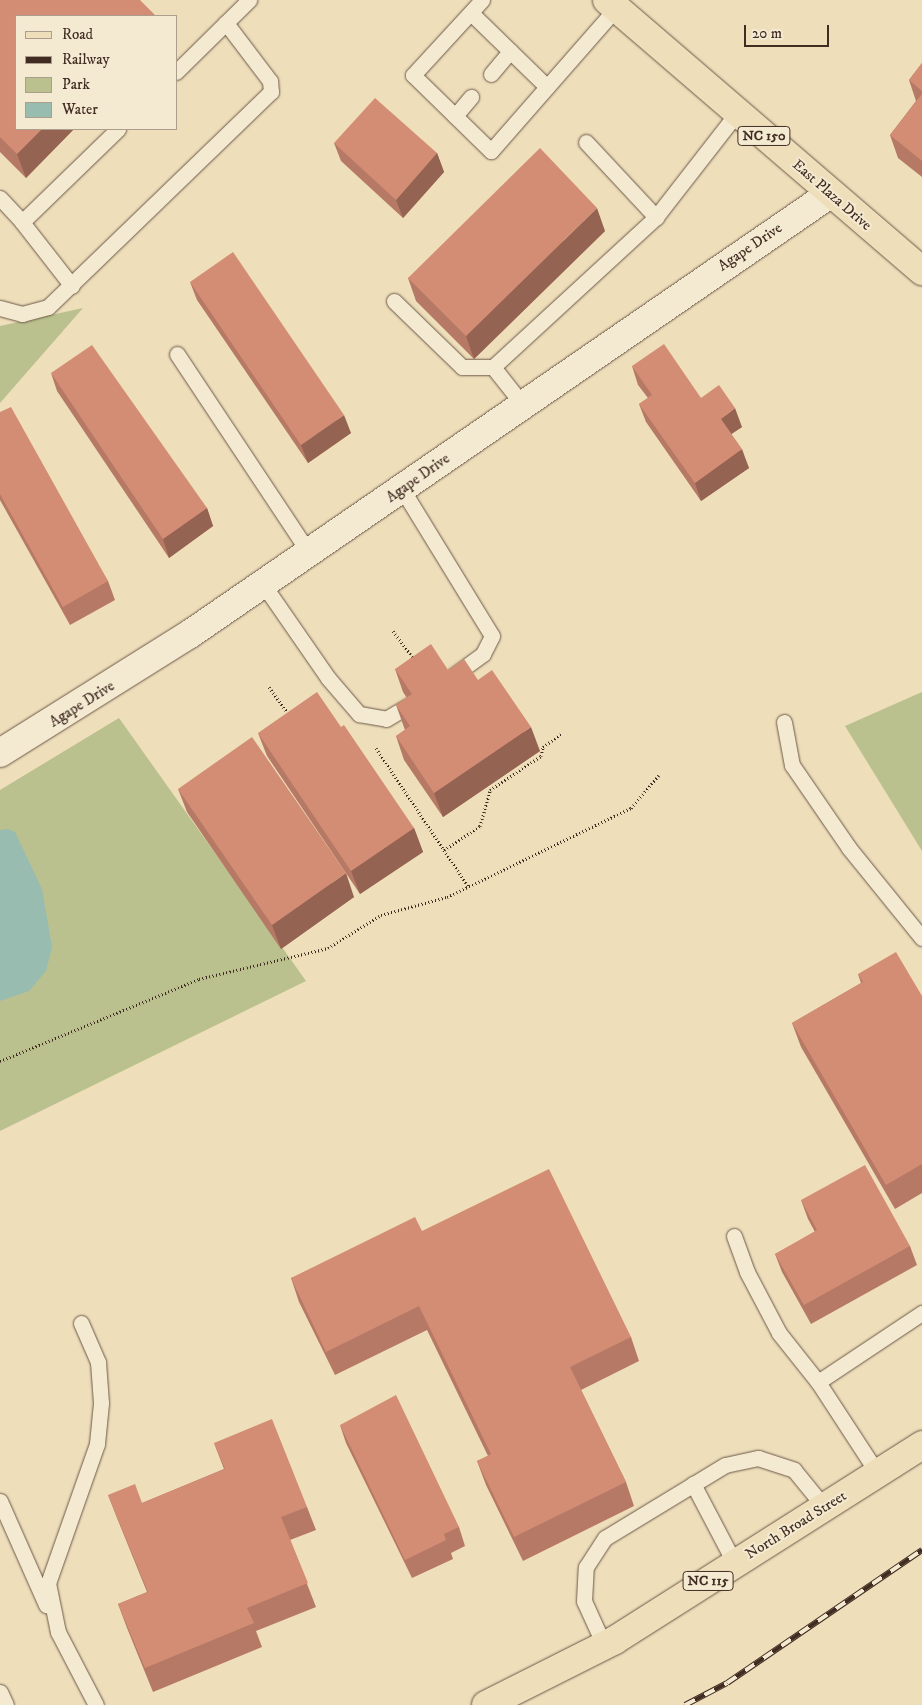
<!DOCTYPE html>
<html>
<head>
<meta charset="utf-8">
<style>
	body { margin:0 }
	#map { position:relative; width:922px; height:1705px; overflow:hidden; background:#eedeba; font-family:"IM FELL DW Pica",serif }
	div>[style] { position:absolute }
	.green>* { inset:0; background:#bac18e }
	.water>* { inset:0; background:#99bcb0 }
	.path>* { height:3px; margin-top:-1.5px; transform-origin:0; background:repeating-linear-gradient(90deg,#412c22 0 1px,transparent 0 3.5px) }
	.roads { filter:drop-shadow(0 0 1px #6c5848) drop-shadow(0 0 1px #6c5848) }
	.service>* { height:15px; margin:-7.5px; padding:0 7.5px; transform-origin:7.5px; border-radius:7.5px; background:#f4ead2 }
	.minor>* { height:28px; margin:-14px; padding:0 14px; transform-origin:14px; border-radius:14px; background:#f4ead2 }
	.primary>* { height:28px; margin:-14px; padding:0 14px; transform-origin:14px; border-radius:14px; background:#eedeba }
	.rail>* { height:5.5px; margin-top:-2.75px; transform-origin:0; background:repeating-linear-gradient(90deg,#f4ead2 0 11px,#412c22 0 22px); box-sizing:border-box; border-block:1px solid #412c22 }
	.wall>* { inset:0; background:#b67965 }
	.shaded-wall>* { inset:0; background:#946352 }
	.building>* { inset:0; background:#d48d75 }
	span { translate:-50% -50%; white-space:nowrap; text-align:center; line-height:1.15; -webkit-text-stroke:4px #f4ead2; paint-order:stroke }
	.shield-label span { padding:1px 4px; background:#f4ead2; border:1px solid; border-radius:4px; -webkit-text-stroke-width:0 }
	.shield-label { font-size:14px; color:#412c22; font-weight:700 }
	.street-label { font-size:15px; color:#412c22 }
	.legend { position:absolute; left:15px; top:15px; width:162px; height:115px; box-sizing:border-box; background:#f4ead2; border:1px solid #ac9e8c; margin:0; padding:6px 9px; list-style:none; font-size:15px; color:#412c22 }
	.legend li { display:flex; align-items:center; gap:10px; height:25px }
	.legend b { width:25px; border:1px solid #ac9e8c }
	.scale { position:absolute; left:744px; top:25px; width:85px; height:22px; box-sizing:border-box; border:2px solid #412c22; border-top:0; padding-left:6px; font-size:15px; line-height:18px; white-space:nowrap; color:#412c22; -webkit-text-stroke:4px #f4ead2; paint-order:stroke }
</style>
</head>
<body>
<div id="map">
	<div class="green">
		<i style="clip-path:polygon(83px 308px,0 403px,0 326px)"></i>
		<i style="clip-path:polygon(922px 692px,922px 851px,845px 726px)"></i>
		<i style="clip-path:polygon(119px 718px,306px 981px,0 1131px,0 790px)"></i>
	</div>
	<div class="water">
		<i style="clip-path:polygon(8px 829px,15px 832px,42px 889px,52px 947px,46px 971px,29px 991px,0 1001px,0 830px)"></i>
	</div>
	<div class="path">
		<i style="left:393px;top:631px;width:34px;rotate:53deg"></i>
		<i style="left:269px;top:687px;width:34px;rotate:54deg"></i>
		<i style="left:376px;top:748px;width:166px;rotate:56.3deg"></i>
		<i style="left:444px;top:850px;width:43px;rotate:-33.7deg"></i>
		<i style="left:480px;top:826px;width:37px;rotate:-74deg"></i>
		<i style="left:490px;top:790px;width:61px;rotate:-33.7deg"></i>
		<i style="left:541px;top:756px;width:9px;rotate:-77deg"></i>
		<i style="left:543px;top:747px;width:24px;rotate:-36deg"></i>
		<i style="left:0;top:1061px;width:215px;rotate:-22.4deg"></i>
		<i style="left:199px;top:979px;width:133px;rotate:-13.5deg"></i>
		<i style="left:328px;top:948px;width:62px;rotate:-31.9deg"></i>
		<i style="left:381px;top:915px;width:68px;rotate:-15.3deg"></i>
		<i style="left:447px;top:897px;width:204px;rotate:-25.8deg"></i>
		<i style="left:631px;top:808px;width:43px;rotate:-49.7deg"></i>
	</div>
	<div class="roads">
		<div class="service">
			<i style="left:482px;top:0;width:102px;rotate:132.6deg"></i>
			<i style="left:413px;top:75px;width:109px;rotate:44.3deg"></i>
			<i style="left:491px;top:151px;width:190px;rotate:-48.8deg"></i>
			<i style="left:471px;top:13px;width:106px;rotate:44.2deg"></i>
			<i style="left:176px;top:72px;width:103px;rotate:-44.6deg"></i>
			<i style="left:491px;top:74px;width:30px;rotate:-50deg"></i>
			<i style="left:455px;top:116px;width:25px;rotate:-50deg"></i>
			<i style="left:586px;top:142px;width:103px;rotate:47deg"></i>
			<i style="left:0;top:198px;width:33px;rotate:47deg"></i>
			<i style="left:22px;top:222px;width:134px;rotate:-44.1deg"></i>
			<i style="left:22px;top:222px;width:81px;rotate:52deg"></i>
			<i style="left:394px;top:301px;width:95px;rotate:44.1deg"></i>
			<i style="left:462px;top:367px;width:31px"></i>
			<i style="left:493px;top:367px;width:222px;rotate:-42.6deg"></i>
			<i style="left:656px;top:217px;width:132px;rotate:-52.1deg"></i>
			<i style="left:0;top:308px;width:23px;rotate:15deg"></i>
			<i style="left:22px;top:314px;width:27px;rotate:-15deg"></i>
			<i style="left:48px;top:307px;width:310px;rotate:-44deg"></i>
			<i style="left:271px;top:92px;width:11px;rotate:-95deg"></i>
			<i style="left:270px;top:81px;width:73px;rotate:-127.2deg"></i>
			<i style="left:177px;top:354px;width:239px;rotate:56.4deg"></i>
			<i style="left:493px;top:367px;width:48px;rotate:51.7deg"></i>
			<i style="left:402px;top:489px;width:172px;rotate:58.5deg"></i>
			<i style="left:492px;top:636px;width:20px;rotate:117deg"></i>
			<i style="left:483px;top:654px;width:37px;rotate:144deg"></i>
			<i style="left:263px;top:584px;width:114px;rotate:55.3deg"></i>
			<i style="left:328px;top:678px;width:48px;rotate:49.3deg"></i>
			<i style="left:359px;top:714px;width:27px;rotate:10deg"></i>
			<i style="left:386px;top:719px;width:29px;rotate:-31deg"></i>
			<i style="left:784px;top:722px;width:44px;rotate:79.5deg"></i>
			<i style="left:792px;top:765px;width:101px;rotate:55.5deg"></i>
			<i style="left:849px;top:848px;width:116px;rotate:51deg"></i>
			<i style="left:734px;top:1236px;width:38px;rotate:70deg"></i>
			<i style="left:747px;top:1272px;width:69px;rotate:62.3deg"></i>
			<i style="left:779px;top:1333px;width:63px;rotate:51.5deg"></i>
			<i style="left:818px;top:1382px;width:110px;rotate:56.9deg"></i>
			<i style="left:81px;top:1323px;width:43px;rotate:66.4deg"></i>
			<i style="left:98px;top:1362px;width:41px;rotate:85.8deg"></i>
			<i style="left:101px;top:1403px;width:41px;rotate:95.6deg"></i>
			<i style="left:97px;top:1444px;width:147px;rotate:109.4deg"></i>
			<i style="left:48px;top:1583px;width:50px;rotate:78.5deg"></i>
			<i style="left:58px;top:1632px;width:82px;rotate:62.5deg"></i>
			<i style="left:818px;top:1382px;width:125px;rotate:-33.6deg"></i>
			<i style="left:693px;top:1484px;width:90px;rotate:62.3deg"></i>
			<i style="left:0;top:1501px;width:114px;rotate:66.1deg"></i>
			<i style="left:604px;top:1645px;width:48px;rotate:-114.4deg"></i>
			<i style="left:584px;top:1601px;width:34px;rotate:-87deg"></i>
			<i style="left:586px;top:1567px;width:35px;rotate:-57deg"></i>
			<i style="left:605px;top:1538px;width:140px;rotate:-31.3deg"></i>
			<i style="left:725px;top:1465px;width:34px;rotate:-12deg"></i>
			<i style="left:758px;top:1458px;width:38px;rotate:18deg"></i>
			<i style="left:794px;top:1470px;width:49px;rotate:50.8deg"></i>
			<i style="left:0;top:1692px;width:14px;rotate:65deg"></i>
		</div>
		<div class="minor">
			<i style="left:0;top:753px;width:224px;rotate:-32.1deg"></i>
			<i style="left:190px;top:634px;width:777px;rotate:-34.51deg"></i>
		</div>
		<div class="primary">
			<i style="left:607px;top:0;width:416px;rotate:40.7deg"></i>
			<i style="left:486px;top:1705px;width:144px;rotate:-26.7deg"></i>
			<i style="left:615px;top:1640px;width:364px;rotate:-32.4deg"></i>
		</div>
	</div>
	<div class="rail">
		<i style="left:685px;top:1705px;width:47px;rotate:-27.6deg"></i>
		<i style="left:727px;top:1683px;width:236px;rotate:-34.3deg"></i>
	</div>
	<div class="wall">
		<i style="clip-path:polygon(0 0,154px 14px,155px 16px,16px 16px,16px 129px,74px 129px,26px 178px,0 152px)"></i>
		<i style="clip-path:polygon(922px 63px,922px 177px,898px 158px,890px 135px,916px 101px,909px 80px)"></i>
		<i style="clip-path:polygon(334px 143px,437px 153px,444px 172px,403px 218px,341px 161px)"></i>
		<i style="clip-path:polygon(605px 231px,474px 359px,416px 301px,408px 278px)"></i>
		<i style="clip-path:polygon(190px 282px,351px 433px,308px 463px,197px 300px)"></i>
		<i style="clip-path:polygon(632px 366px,701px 398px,742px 427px,731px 434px,749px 468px,701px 501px,646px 422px,639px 404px,648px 398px,638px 385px)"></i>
		<i style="clip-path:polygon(51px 373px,207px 508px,213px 526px,169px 558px,57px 391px)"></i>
		<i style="clip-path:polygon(0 412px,108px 581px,115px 600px,70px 625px,0 500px)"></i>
		<i style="clip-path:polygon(395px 669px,448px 670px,478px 680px,540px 751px,443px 817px,404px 760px,396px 736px,405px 730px,396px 705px,407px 698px,403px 692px)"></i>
		<i style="clip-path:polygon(258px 733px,414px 828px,423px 852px,360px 894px,267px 756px)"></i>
		<i style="clip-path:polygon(178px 789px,354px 897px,281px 949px,187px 812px)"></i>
		<i style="clip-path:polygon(858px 974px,922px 996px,922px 1193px,895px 1209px,801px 1047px,792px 1023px,861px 983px)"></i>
		<i style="clip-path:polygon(801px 1200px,910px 1246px,917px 1265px,811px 1324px,782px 1272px,775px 1254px,815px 1232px,808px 1219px)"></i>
		<i style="clip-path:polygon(422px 1231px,631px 1337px,639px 1361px,581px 1390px,626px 1482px,634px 1506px,523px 1561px,486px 1485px,477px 1461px,488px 1456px,427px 1330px,335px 1375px,299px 1302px,291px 1278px)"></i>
		<i style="clip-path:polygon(340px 1425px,459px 1527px,465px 1546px,451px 1553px,453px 1559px,412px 1578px,346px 1443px)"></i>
		<i style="clip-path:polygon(214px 1443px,307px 1507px,316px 1530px,290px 1540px,316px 1607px,256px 1631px,262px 1647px,153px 1692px,127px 1628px,118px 1604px,147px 1592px,117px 1518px,108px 1495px,142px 1503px,224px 1469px)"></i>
	</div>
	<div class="shaded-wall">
		<i style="clip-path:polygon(42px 129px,74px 129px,26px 178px,17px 154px)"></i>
		<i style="clip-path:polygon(437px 153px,444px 172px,403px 218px,396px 200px)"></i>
		<i style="clip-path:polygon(597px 208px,605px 231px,474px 359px,466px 336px)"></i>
		<i style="clip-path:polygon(735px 408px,742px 427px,727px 437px,721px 419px)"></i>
		<i style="clip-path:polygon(344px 415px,351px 433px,308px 463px,301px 445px)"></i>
		<i style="clip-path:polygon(742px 449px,749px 468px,701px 501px,695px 483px)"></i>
		<i style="clip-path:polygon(207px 508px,213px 526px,169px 558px,163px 539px)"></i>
		<i style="clip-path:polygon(531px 727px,540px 751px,443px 817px,434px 793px)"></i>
		<i style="clip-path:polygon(414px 828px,423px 852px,360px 894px,351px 871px)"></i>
		<i style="clip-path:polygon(346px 873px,354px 897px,281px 949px,272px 925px)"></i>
	</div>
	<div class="building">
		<i style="clip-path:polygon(0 0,140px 0,154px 14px,152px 16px,16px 16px,16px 129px,42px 129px,17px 154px,0 137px)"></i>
		<i style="clip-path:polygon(922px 63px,922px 91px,909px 80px)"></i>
		<i style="clip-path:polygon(922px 94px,922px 161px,890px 135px)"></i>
		<i style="clip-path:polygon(375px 98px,437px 153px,396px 200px,334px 143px)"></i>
		<i style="clip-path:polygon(540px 148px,597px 208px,466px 336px,408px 278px)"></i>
		<i style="clip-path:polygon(233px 252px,344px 415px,301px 445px,190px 282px)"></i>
		<i style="clip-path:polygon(664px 344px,701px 398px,719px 385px,735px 408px,721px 419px,742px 449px,695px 483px,639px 404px,652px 395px,632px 366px)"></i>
		<i style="clip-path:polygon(92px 345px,207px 508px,163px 539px,51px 373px)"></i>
		<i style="clip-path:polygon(11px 407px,108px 581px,63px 607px,0 494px,0 412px)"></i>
		<i style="clip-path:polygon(431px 644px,448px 670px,464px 659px,478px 680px,492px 670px,531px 727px,434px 793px,396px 736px,410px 726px,396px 705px,412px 694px,395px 669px)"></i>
		<i style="clip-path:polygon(317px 692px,341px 727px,344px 725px,414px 828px,351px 871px,258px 733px)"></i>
		<i style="clip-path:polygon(252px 737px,346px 873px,272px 925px,178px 789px)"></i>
		<i style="clip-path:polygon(896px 952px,922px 996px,922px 1164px,886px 1185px,792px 1023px,863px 982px,858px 974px)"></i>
		<i style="clip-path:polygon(865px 1165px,910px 1246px,804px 1305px,775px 1254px,817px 1230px,801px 1200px)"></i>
		<i style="clip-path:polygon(549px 1169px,631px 1337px,570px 1367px,626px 1482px,514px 1537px,477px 1461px,491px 1454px,419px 1306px,326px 1352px,291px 1278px,415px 1217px,422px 1231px)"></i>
		<i style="clip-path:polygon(396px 1395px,459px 1527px,444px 1534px,446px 1540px,405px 1560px,340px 1425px)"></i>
		<i style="clip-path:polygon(272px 1419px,307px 1507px,281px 1517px,308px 1583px,247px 1608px,254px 1623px,145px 1668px,118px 1604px,148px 1592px,108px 1495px,135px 1484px,142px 1503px,225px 1469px,214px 1443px)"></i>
	</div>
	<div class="shield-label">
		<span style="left:764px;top:136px">NC 150</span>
		<span style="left:708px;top:1581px">NC 115</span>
	</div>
	<div class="street-label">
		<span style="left:832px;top:195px;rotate:41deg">East Plaza Drive</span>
		<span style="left:750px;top:247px;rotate:-34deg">Agape Drive</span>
		<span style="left:418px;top:478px;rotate:-35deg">Agape Drive</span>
		<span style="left:82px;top:704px;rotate:-32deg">Agape Drive</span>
		<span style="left:796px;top:1525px;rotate:-32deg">North Broad Street</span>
	</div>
	<ul class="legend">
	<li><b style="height:6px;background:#eedeba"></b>Road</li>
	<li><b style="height:6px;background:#412c22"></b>Railway</li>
	<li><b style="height:14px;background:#bac18e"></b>Park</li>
	<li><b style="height:14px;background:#99bcb0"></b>Water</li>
	</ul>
	<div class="scale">20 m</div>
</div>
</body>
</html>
